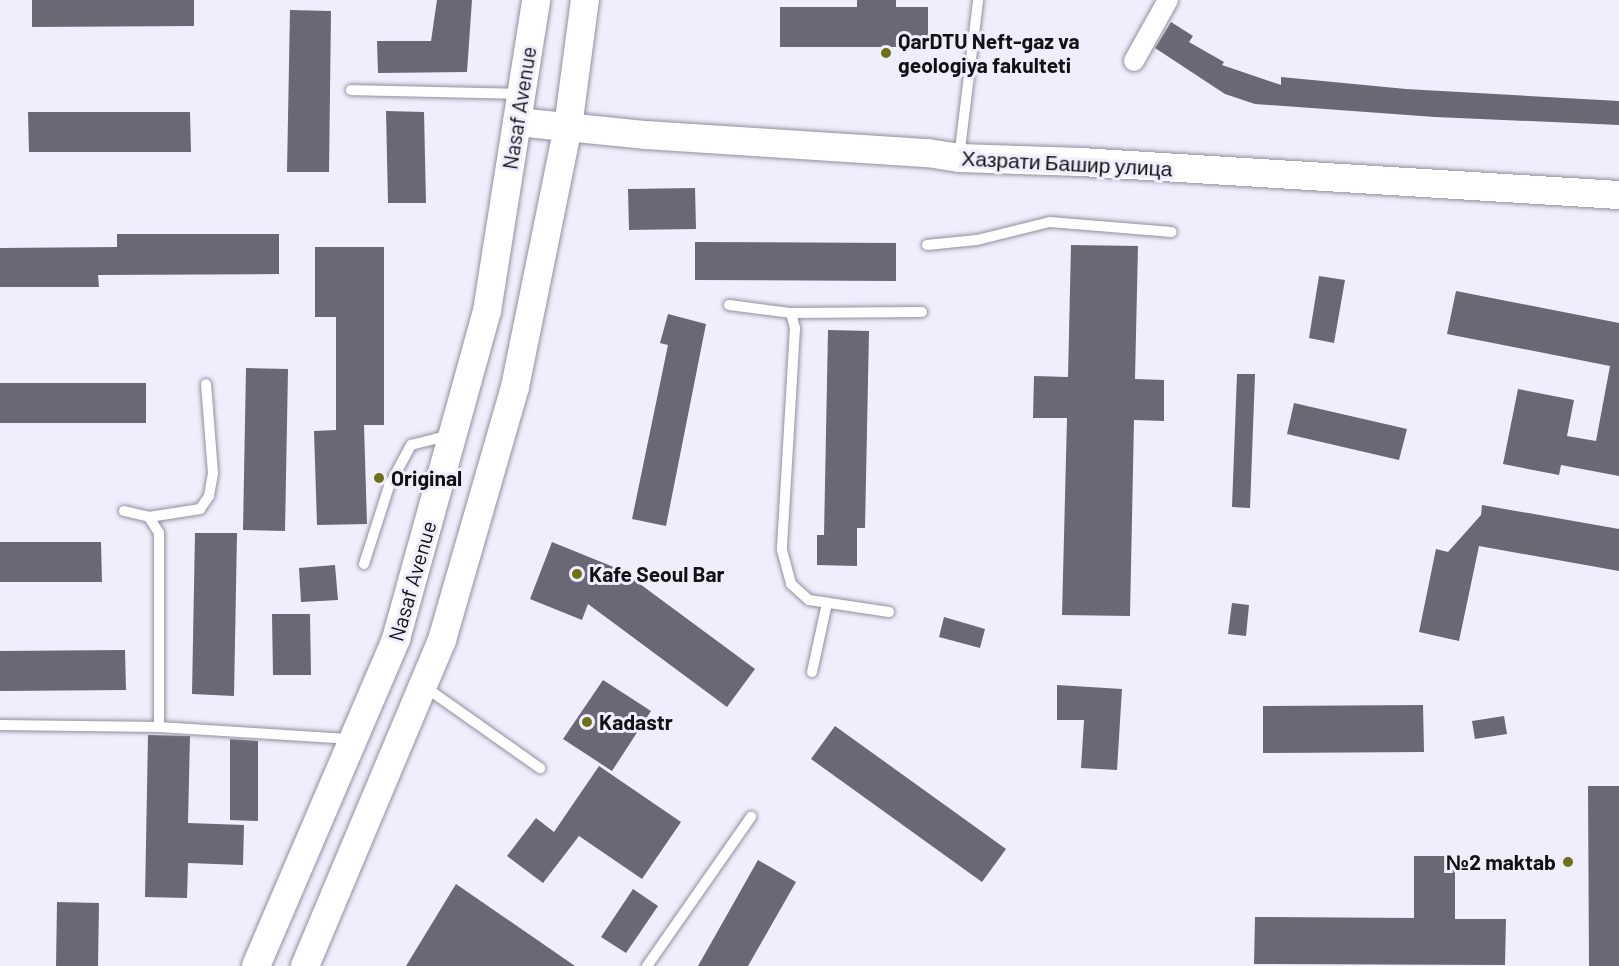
<!DOCTYPE html>
<html>
<head>
<meta charset="utf-8">
<style>
	body { margin:0 }
	#map { position:relative; width:1619px; height:966px; overflow:hidden; background:#f0edfd; font-family:Barlow,sans-serif }
	div>[style] { position:absolute }
	.building>* { inset:0; background:#6a6875 }
	.roads { filter:drop-shadow(0 0 2px #928f9d) drop-shadow(0 0 2px #928f9d) }
	.lane>* { height:10px; margin:-5px; padding:0 5px; transform-origin:5px; border-radius:5px; background:#fff }
	.street>* { height:20px; margin:-10px; padding:0 10px; transform-origin:10px; border-radius:10px; background:#fff }
	.secondary>* { height:28px; margin:-14px; padding:0 14px; transform-origin:14px; border-radius:14px; background:#fff }
	.dots>* { width:16px; height:16px; translate:-50% -50%; box-sizing:border-box; border:3px solid #f0edfd; border-radius:50% }
	span { translate:-50% -50%; white-space:nowrap; text-align:center; line-height:1.15; -webkit-text-stroke:6px #f0edfd; paint-order:stroke }
	.poi-label { font-size:21px; color:#121116; font-weight:700 }
	.left { translate:0 -50%; text-align:left }
	.right { translate:-100% -50%; text-align:right }
	.street-label { font-size:21px; color:#121116 }
</style>
</head>
<body>
<div id="map">
	<div class="building">
		<i style="clip-path:polygon(32px 0,194px 0,194px 26px,32px 27px)"></i>
		<i style="clip-path:polygon(437px 0,472px 0,467px 72px,378px 73px,377px 41px,431px 41px)"></i>
		<i style="clip-path:polygon(857px 0,896px 0,896px 7px,928px 7px,928px 47px,780px 47px,780px 7px,857px 7px)"></i>
		<i style="clip-path:polygon(290px 10px,331px 11px,329px 172px,287px 172px)"></i>
		<i style="clip-path:polygon(1171px 22px,1193px 36px,1189px 42px,1224px 62px,1222px 65px,1281px 85px,1281px 77px,1406px 89px,1619px 101px,1619px 125px,1435px 117px,1255px 104px,1225px 94px,1155px 48px)"></i>
		<i style="clip-path:polygon(386px 111px,424px 112px,426px 203px,388px 203px)"></i>
		<i style="clip-path:polygon(28px 112px,190px 112px,191px 152px,29px 152px)"></i>
		<i style="clip-path:polygon(695px 188px,696px 229px,629px 230px,628px 189px)"></i>
		<i style="clip-path:polygon(117px 234px,279px 234px,279px 274px,98px 275px,99px 287px,0 287px,0 248px,117px 247px)"></i>
		<i style="clip-path:polygon(695px 242px,896px 243px,896px 281px,695px 280px)"></i>
		<i style="clip-path:polygon(1071px 245px,1138px 246px,1135px 379px,1164px 380px,1164px 421px,1134px 420px,1130px 616px,1062px 615px,1067px 418px,1033px 418px,1034px 376px,1068px 377px)"></i>
		<i style="clip-path:polygon(315px 247px,384px 247px,384px 425px,364px 425px,367px 524px,317px 525px,314px 431px,336px 430px,336px 317px,315px 317px)"></i>
		<i style="clip-path:polygon(1319px 276px,1345px 280px,1334px 343px,1309px 338px)"></i>
		<i style="clip-path:polygon(1456px 291px,1619px 323px,1619px 476px,1561px 465px,1559px 475px,1503px 464px,1518px 389px,1574px 400px,1567px 436px,1596px 441px,1610px 366px,1447px 334px)"></i>
		<i style="clip-path:polygon(668px 314px,706px 324px,666px 526px,632px 519px,668px 345px,660px 343px)"></i>
		<i style="clip-path:polygon(828px 330px,869px 331px,865px 528px,857px 528px,857px 566px,817px 565px,817px 535px,824px 535px)"></i>
		<i style="clip-path:polygon(246px 368px,288px 369px,285px 531px,243px 530px)"></i>
		<i style="clip-path:polygon(1237px 374px,1255px 374px,1250px 508px,1232px 507px)"></i>
		<i style="clip-path:polygon(0 383px,146px 383px,146px 423px,0 423px)"></i>
		<i style="clip-path:polygon(1294px 403px,1407px 429px,1399px 460px,1287px 434px)"></i>
		<i style="clip-path:polygon(1482px 505px,1619px 529px,1619px 571px,1479px 546px,1459px 641px,1419px 632px,1436px 549px,1448px 552px,1481px 515px)"></i>
		<i style="clip-path:polygon(195px 533px,237px 533px,234px 696px,192px 694px)"></i>
		<i style="clip-path:polygon(0 542px,101px 542px,102px 582px,0 582px)"></i>
		<i style="clip-path:polygon(552px 542px,621px 570px,755px 669px,727px 707px,588px 604px,582px 620px,530px 599px)"></i>
		<i style="clip-path:polygon(335px 565px,338px 600px,301px 602px,299px 568px)"></i>
		<i style="clip-path:polygon(1232px 603px,1249px 605px,1246px 636px,1228px 634px)"></i>
		<i style="clip-path:polygon(272px 614px,310px 614px,311px 675px,273px 675px)"></i>
		<i style="clip-path:polygon(944px 617px,985px 629px,980px 648px,939px 637px)"></i>
		<i style="clip-path:polygon(125px 650px,126px 690px,0 691px,0 651px)"></i>
		<i style="clip-path:polygon(603px 680px,651px 711px,612px 771px,563px 739px)"></i>
		<i style="clip-path:polygon(1057px 685px,1122px 689px,1117px 770px,1081px 768px,1084px 720px,1057px 720px)"></i>
		<i style="clip-path:polygon(1423px 705px,1424px 752px,1263px 753px,1263px 706px)"></i>
		<i style="clip-path:polygon(1504px 716px,1507px 734px,1475px 739px,1472px 721px)"></i>
		<i style="clip-path:polygon(835px 726px,1006px 849px,982px 882px,811px 759px)"></i>
		<i style="clip-path:polygon(148px 735px,190px 736px,188px 823px,244px 825px,243px 865px,188px 863px,187px 898px,145px 897px)"></i>
		<i style="clip-path:polygon(230px 739px,258px 741px,258px 821px,230px 820px)"></i>
		<i style="clip-path:polygon(599px 766px,681px 822px,642px 879px,579px 836px,543px 883px,507px 856px,536px 818px,554px 832px)"></i>
		<i style="clip-path:polygon(1588px 786px,1619px 786px,1619px 966px,1589px 966px)"></i>
		<i style="clip-path:polygon(1414px 856px,1455px 856px,1455px 919px,1506px 919px,1505px 965px,1254px 964px,1255px 917px,1414px 918px)"></i>
		<i style="clip-path:polygon(758px 860px,796px 882px,748px 966px,698px 966px)"></i>
		<i style="clip-path:polygon(456px 884px,575px 966px,406px 966px)"></i>
		<i style="clip-path:polygon(633px 889px,658px 906px,626px 953px,601px 937px)"></i>
		<i style="clip-path:polygon(57px 902px,99px 903px,98px 966px,56px 966px)"></i>
	</div>
	<div class="roads">
		<div class="lane">
			<i style="left:351px;top:90px;width:170px;rotate:1.3deg"></i>
			<i style="left:959px;top:158px;width:159px;rotate:-83.1deg"></i>
			<i style="left:927px;top:245px;width:50px;rotate:-5.7deg"></i>
			<i style="left:977px;top:240px;width:75px;rotate:-13.9deg"></i>
			<i style="left:1050px;top:222px;width:122px;rotate:4.7deg"></i>
			<i style="left:729px;top:305px;width:63px;rotate:7.4deg"></i>
			<i style="left:791px;top:313px;width:16px;rotate:75deg"></i>
			<i style="left:795px;top:328px;width:222px;rotate:93.4deg"></i>
			<i style="left:782px;top:550px;width:35px;rotate:75deg"></i>
			<i style="left:791px;top:584px;width:24px;rotate:42deg"></i>
			<i style="left:809px;top:600px;width:81px;rotate:8.5deg"></i>
			<i style="left:791px;top:313px;width:131px;rotate:-0.4deg"></i>
			<i style="left:124px;top:511px;width:26px;rotate:13deg"></i>
			<i style="left:149px;top:517px;width:19px;rotate:58deg"></i>
			<i style="left:159px;top:533px;width:194px;rotate:90deg"></i>
			<i style="left:149px;top:517px;width:52px;rotate:-8.9deg"></i>
			<i style="left:200px;top:509px;width:16px;rotate:-55deg"></i>
			<i style="left:209px;top:496px;width:23px;rotate:-80deg"></i>
			<i style="left:213px;top:473px;width:89px;rotate:-94.5deg"></i>
			<i style="left:364px;top:564px;width:82px;rotate:-72.2deg"></i>
			<i style="left:389px;top:486px;width:47px;rotate:-61.8deg"></i>
			<i style="left:411px;top:445px;width:40px;rotate:-14.4deg"></i>
			<i style="left:812px;top:672px;width:71px;rotate:-77.7deg"></i>
			<i style="left:425px;top:687px;width:141px;rotate:35.2deg"></i>
			<i style="left:0;top:725px;width:159px;rotate:0.7deg"></i>
			<i style="left:159px;top:727px;width:193px;rotate:3.6deg"></i>
			<i style="left:647px;top:966px;width:182px;rotate:-55.1deg"></i>
		</div>
		<div class="street">
			<i style="left:1134px;top:61px;width:70px;rotate:-60.9deg"></i>
		</div>
		<div class="secondary">
			<i style="left:517px;top:122px;width:130px;rotate:5.8deg"></i>
			<i style="left:646px;top:135px;width:283px;rotate:3.7deg"></i>
			<i style="left:928px;top:153px;width:31px;rotate:9deg"></i>
			<i style="left:959px;top:158px;width:122px;rotate:1.9deg"></i>
			<i style="left:1081px;top:162px;width:539px;rotate:3.51deg"></i>
			<i style="left:256px;top:966px;width:356px;rotate:-66.8deg"></i>
			<i style="left:396px;top:639px;width:340px;rotate:-74.5deg"></i>
			<i style="left:487px;top:311px;width:315px;rotate:-81deg"></i>
			<i style="left:305px;top:966px;width:354px;rotate:-67.2deg"></i>
			<i style="left:442px;top:640px;width:263px;rotate:-73.9deg"></i>
			<i style="left:515px;top:387px;width:265px;rotate:-78.5deg"></i>
			<i style="left:568px;top:127px;width:128px;rotate:-82.4deg"></i>
		</div>
	</div>
	<div class="dots">
		<i style="left:886px;top:53px;background:#6c7116"></i>
		<i style="left:379px;top:478px;background:#6c7116"></i>
		<i style="left:577px;top:574px;background:#6c7116"></i>
		<i style="left:587px;top:722px;background:#6c7116"></i>
		<i style="left:1568px;top:862px;background:#6c7116"></i>
	</div>
	<div class="poi-label">
		<span class="left" style="left:898px;top:53px">QarDTU Neft-gaz va<br>geologiya fakulteti</span>
		<span class="left" style="left:391px;top:478px">Original</span>
		<span class="left" style="left:589px;top:574px">Kafe Seoul Bar</span>
		<span class="left" style="left:599px;top:722px">Kadastr</span>
		<span class="right" style="left:1556px;top:862px">№2 maktab</span>
	</div>
	<div class="street-label">
		<span style="left:519px;top:108px;rotate:-81deg">Nasaf Avenue</span>
		<span style="left:1067px;top:163px;rotate:3deg">Хазрати Башир улица</span>
		<span style="left:412px;top:581px;rotate:-74deg">Nasaf Avenue</span>
	</div>
</div>
</body>
</html>
